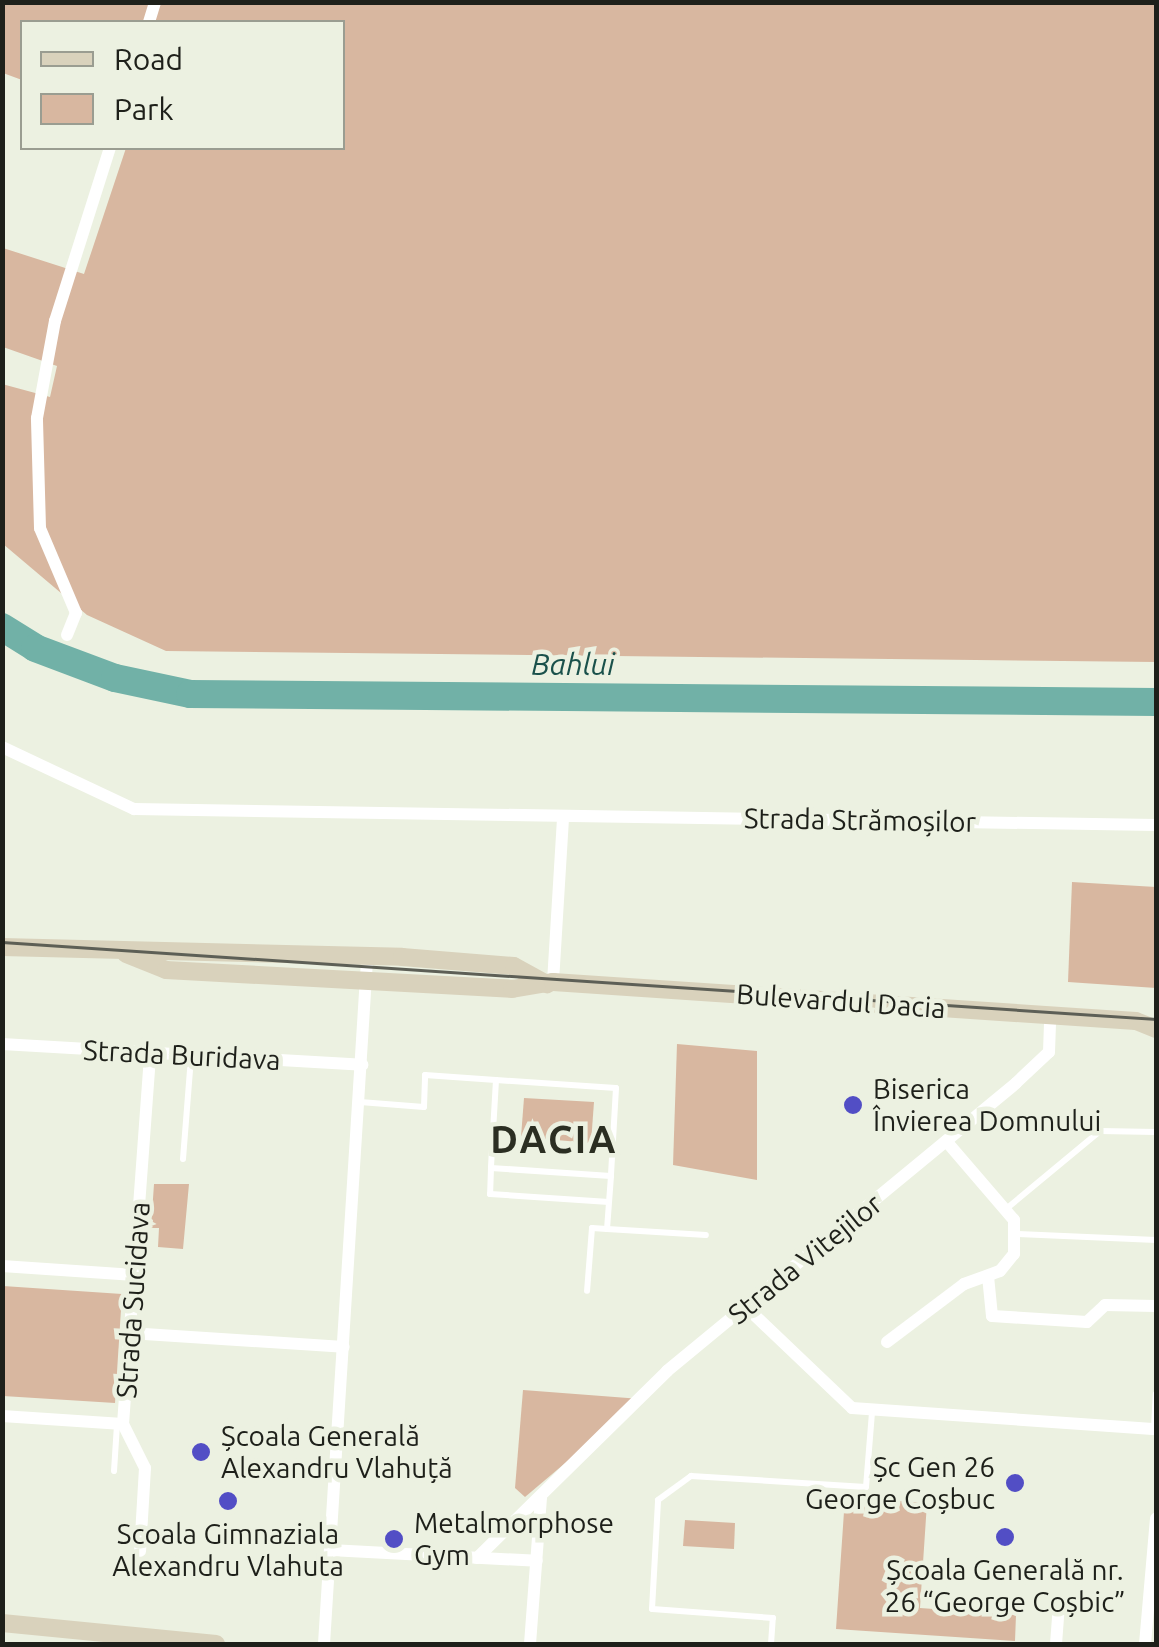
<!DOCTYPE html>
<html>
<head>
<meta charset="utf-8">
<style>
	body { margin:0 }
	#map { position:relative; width:1159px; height:1647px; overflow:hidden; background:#ecf1e1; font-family:Ubuntu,sans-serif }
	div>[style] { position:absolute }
	.green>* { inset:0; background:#d8b7a0 }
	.river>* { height:28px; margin:-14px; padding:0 14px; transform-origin:14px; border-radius:14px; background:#71b1a7 }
	.lane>* { height:6px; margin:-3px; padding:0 3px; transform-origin:3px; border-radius:3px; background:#fff }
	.street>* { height:12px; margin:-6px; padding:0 6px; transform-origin:6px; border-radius:6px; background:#fff }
	.secondary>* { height:18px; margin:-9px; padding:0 9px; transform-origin:9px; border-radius:9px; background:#d9d2bc }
	.tram>* { height:2.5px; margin:-1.25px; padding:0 1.25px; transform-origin:1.25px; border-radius:1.25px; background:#5d5f56 }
	.dots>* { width:28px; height:28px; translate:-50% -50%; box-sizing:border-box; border:5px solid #ecf1e1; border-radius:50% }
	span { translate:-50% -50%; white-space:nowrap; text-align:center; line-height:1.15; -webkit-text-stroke:9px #ecf1e1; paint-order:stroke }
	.street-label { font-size:28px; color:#1e201a }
	.poi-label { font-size:28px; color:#1e201a }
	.left { translate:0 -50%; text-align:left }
	.right { translate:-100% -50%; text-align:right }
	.water-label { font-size:30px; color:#1a514b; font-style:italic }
	.district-label { font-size:38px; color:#2b2e22; font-weight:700; letter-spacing:2.5px }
	.frame { position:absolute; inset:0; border:5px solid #1e201a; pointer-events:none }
	.legend { position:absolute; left:20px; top:20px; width:325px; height:130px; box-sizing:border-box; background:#ecf1e1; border:2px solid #9a9d91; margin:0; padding:12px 18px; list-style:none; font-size:30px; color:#1e201a }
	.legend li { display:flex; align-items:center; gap:20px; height:50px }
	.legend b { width:50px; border:2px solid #9a9d91 }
</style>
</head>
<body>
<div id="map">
	<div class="green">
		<i style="clip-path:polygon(3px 3px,1156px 3px,1156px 662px,166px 651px,87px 615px,3px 544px,2px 384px,50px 397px,57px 366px,3px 347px,3px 248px,84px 274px,126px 148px,342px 148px,342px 22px,22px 22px,22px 80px,3px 73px)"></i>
		<i style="clip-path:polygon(1072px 882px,1156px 887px,1156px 988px,1068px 982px)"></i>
		<i style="clip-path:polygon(677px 1044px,757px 1051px,757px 1180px,673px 1165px)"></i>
		<i style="clip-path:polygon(524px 1098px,594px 1102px,591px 1143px,521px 1137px)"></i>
		<i style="clip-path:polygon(154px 1184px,189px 1184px,183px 1249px,158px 1247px,159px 1228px,151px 1228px)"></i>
		<i style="clip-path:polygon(3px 1286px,122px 1294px,115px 1403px,3px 1396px)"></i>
		<i style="clip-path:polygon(523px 1390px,641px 1399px,525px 1497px,515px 1488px)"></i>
		<i style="clip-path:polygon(845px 1497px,927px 1503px,920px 1608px,1016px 1615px,1015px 1641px,836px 1629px)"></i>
		<i style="clip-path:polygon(685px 1520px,735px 1523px,734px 1549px,683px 1546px)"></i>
	</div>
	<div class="river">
		<i style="left:2px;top:627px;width:39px;rotate:32deg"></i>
		<i style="left:35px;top:648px;width:85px;rotate:20.6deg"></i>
		<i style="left:115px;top:678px;width:77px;rotate:12deg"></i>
		<i style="left:190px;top:694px;width:966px;rotate:0.47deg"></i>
	</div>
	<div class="lane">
		<i style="left:496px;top:1080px;width:120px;rotate:3.8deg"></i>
		<i style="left:616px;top:1088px;width:88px;rotate:93.3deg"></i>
		<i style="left:360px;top:1102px;width:64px;rotate:4.5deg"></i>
		<i style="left:424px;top:1107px;width:32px;rotate:-88deg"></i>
		<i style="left:425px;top:1075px;width:71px;rotate:4deg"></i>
		<i style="left:496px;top:1080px;width:88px;rotate:93.3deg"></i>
		<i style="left:491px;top:1168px;width:120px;rotate:3.8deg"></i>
		<i style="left:611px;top:1176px;width:53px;rotate:94.3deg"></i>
		<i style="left:607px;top:1229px;width:15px;rotate:-176deg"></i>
		<i style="left:592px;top:1228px;width:63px;rotate:94.5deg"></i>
		<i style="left:183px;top:1159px;width:102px;rotate:-85.5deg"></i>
		<i style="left:491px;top:1168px;width:26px;rotate:92deg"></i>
		<i style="left:490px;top:1194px;width:119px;rotate:3.8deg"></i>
		<i style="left:1006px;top:1209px;width:122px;rotate:-39.7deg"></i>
		<i style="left:1100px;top:1131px;width:56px;rotate:1deg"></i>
		<i style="left:607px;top:1229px;width:99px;rotate:3.5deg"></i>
		<i style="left:1018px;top:1234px;width:138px;rotate:2.5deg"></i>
		<i style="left:1154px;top:1428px;width:34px;rotate:-87deg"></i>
		<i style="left:114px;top:1471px;width:46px;rotate:-86.3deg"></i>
		<i style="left:771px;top:1644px;width:26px;rotate:-86deg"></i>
		<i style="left:773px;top:1618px;width:121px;rotate:-175.7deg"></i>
		<i style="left:652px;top:1609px;width:109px;rotate:-86.8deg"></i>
		<i style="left:658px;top:1500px;width:41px;rotate:-36deg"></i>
		<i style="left:691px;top:1476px;width:175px;rotate:3.6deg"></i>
		<i style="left:866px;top:1487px;width:75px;rotate:-85.4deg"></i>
	</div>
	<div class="street">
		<i style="left:149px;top:22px;width:21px;rotate:-73deg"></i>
		<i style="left:67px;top:635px;width:24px;rotate:-68deg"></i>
		<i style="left:76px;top:613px;width:92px;rotate:-113deg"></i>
		<i style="left:40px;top:528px;width:110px;rotate:-91.6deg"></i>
		<i style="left:37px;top:418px;width:99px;rotate:-79.5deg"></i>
		<i style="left:55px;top:321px;width:182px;rotate:-72.4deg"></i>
		<i style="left:2px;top:747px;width:146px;rotate:25.2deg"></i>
		<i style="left:134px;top:809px;width:1022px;rotate:0.9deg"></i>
		<i style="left:553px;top:982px;width:163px;rotate:-86.5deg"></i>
		<i style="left:2px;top:1044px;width:361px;rotate:3.3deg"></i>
		<i style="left:2px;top:1266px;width:133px;rotate:3.9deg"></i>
		<i style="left:988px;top:1276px;width:40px;rotate:84.3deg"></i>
		<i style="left:992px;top:1316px;width:95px;rotate:3.6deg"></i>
		<i style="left:1087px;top:1322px;width:25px;rotate:-43deg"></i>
		<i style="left:1105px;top:1305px;width:51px;rotate:1.1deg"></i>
		<i style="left:747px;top:1308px;width:145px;rotate:43.6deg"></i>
		<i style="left:852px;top:1408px;width:305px;rotate:4deg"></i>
		<i style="left:129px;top:1333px;width:215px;rotate:3.7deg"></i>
		<i style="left:887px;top:1342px;width:96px;rotate:-37deg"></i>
		<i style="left:964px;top:1284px;width:38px;rotate:-20deg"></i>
		<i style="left:1000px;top:1271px;width:22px;rotate:-51deg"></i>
		<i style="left:1014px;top:1254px;width:34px;rotate:-90deg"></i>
		<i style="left:1014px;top:1220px;width:104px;rotate:-130.7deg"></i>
		<i style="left:2px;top:1416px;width:121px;rotate:3.8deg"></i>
		<i style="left:123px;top:1424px;width:371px;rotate:-85.8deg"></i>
		<i style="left:123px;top:1424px;width:49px;rotate:63.4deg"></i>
		<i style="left:145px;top:1468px;width:83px;rotate:93.4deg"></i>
		<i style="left:330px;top:1550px;width:207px;rotate:3deg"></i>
		<i style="left:477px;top:1558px;width:267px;rotate:-44.5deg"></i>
		<i style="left:667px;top:1371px;width:452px;rotate:-39.5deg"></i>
		<i style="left:1016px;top:1083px;width:45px;rotate:-43.2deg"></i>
		<i style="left:1049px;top:1052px;width:37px;rotate:-88deg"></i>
		<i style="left:324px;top:1644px;width:685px;rotate:-86.4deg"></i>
		<i style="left:530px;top:1644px;width:147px;rotate:-85.7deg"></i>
		<i style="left:1056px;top:1644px;width:40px;rotate:-85.7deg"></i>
		<i style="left:1145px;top:1644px;width:126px;rotate:-85deg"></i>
	</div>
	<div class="secondary">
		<i style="left:2px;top:947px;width:400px;rotate:1.4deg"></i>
		<i style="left:402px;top:957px;width:112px;rotate:4.6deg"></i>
		<i style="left:514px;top:966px;width:38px;rotate:29deg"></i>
		<i style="left:126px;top:954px;width:43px;rotate:21.8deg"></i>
		<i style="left:166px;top:970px;width:347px;rotate:3.1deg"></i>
		<i style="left:512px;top:989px;width:42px;rotate:-9.7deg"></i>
		<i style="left:553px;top:982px;width:584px;rotate:3.83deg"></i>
		<i style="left:1136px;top:1021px;width:22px;rotate:22deg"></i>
		<i style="left:2px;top:1623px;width:215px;rotate:5.6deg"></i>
	</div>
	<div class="tram">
		<i style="left:2px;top:942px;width:1157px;rotate:3.82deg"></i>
	</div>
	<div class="dots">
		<i style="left:853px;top:1105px;background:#524ec5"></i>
		<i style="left:201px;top:1452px;background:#524ec5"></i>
		<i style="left:1015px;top:1483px;background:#524ec5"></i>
		<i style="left:228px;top:1501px;background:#524ec5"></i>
		<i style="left:1005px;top:1537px;background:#524ec5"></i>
		<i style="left:394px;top:1539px;background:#524ec5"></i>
	</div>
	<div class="street-label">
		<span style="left:860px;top:820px;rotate:1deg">Strada Strămoșilor</span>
		<span style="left:841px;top:1001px;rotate:4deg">Bulevardul Dacia</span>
		<span style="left:182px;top:1055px;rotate:3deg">Strada Buridava</span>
		<span style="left:805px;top:1259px;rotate:-39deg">Strada Vitejilor</span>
		<span style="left:133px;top:1300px;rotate:-86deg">Strada Sucidava</span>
	</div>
	<div class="poi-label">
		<span class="left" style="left:873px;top:1105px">Biserica<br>Învierea Domnului</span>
		<span class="left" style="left:221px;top:1452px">Școala Generală<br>Alexandru Vlahuță</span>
		<span class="right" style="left:995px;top:1483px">Șc Gen 26<br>George Coșbuc</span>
		<span class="left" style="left:414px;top:1539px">Metalmorphose<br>Gym</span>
		<span style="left:228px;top:1550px">Scoala Gimnaziala<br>Alexandru Vlahuta</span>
		<span style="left:1005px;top:1586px">Școala Generală nr.<br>26 “George Coșbic”</span>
	</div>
	<div class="water-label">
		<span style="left:573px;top:664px">Bahlui</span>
	</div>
	<div class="district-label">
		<span style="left:554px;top:1140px">DACIA</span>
	</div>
	<div class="frame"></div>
	<ul class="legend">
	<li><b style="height:12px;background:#d9d2bc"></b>Road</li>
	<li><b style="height:28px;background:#d8b7a0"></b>Park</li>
	</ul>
</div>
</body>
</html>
